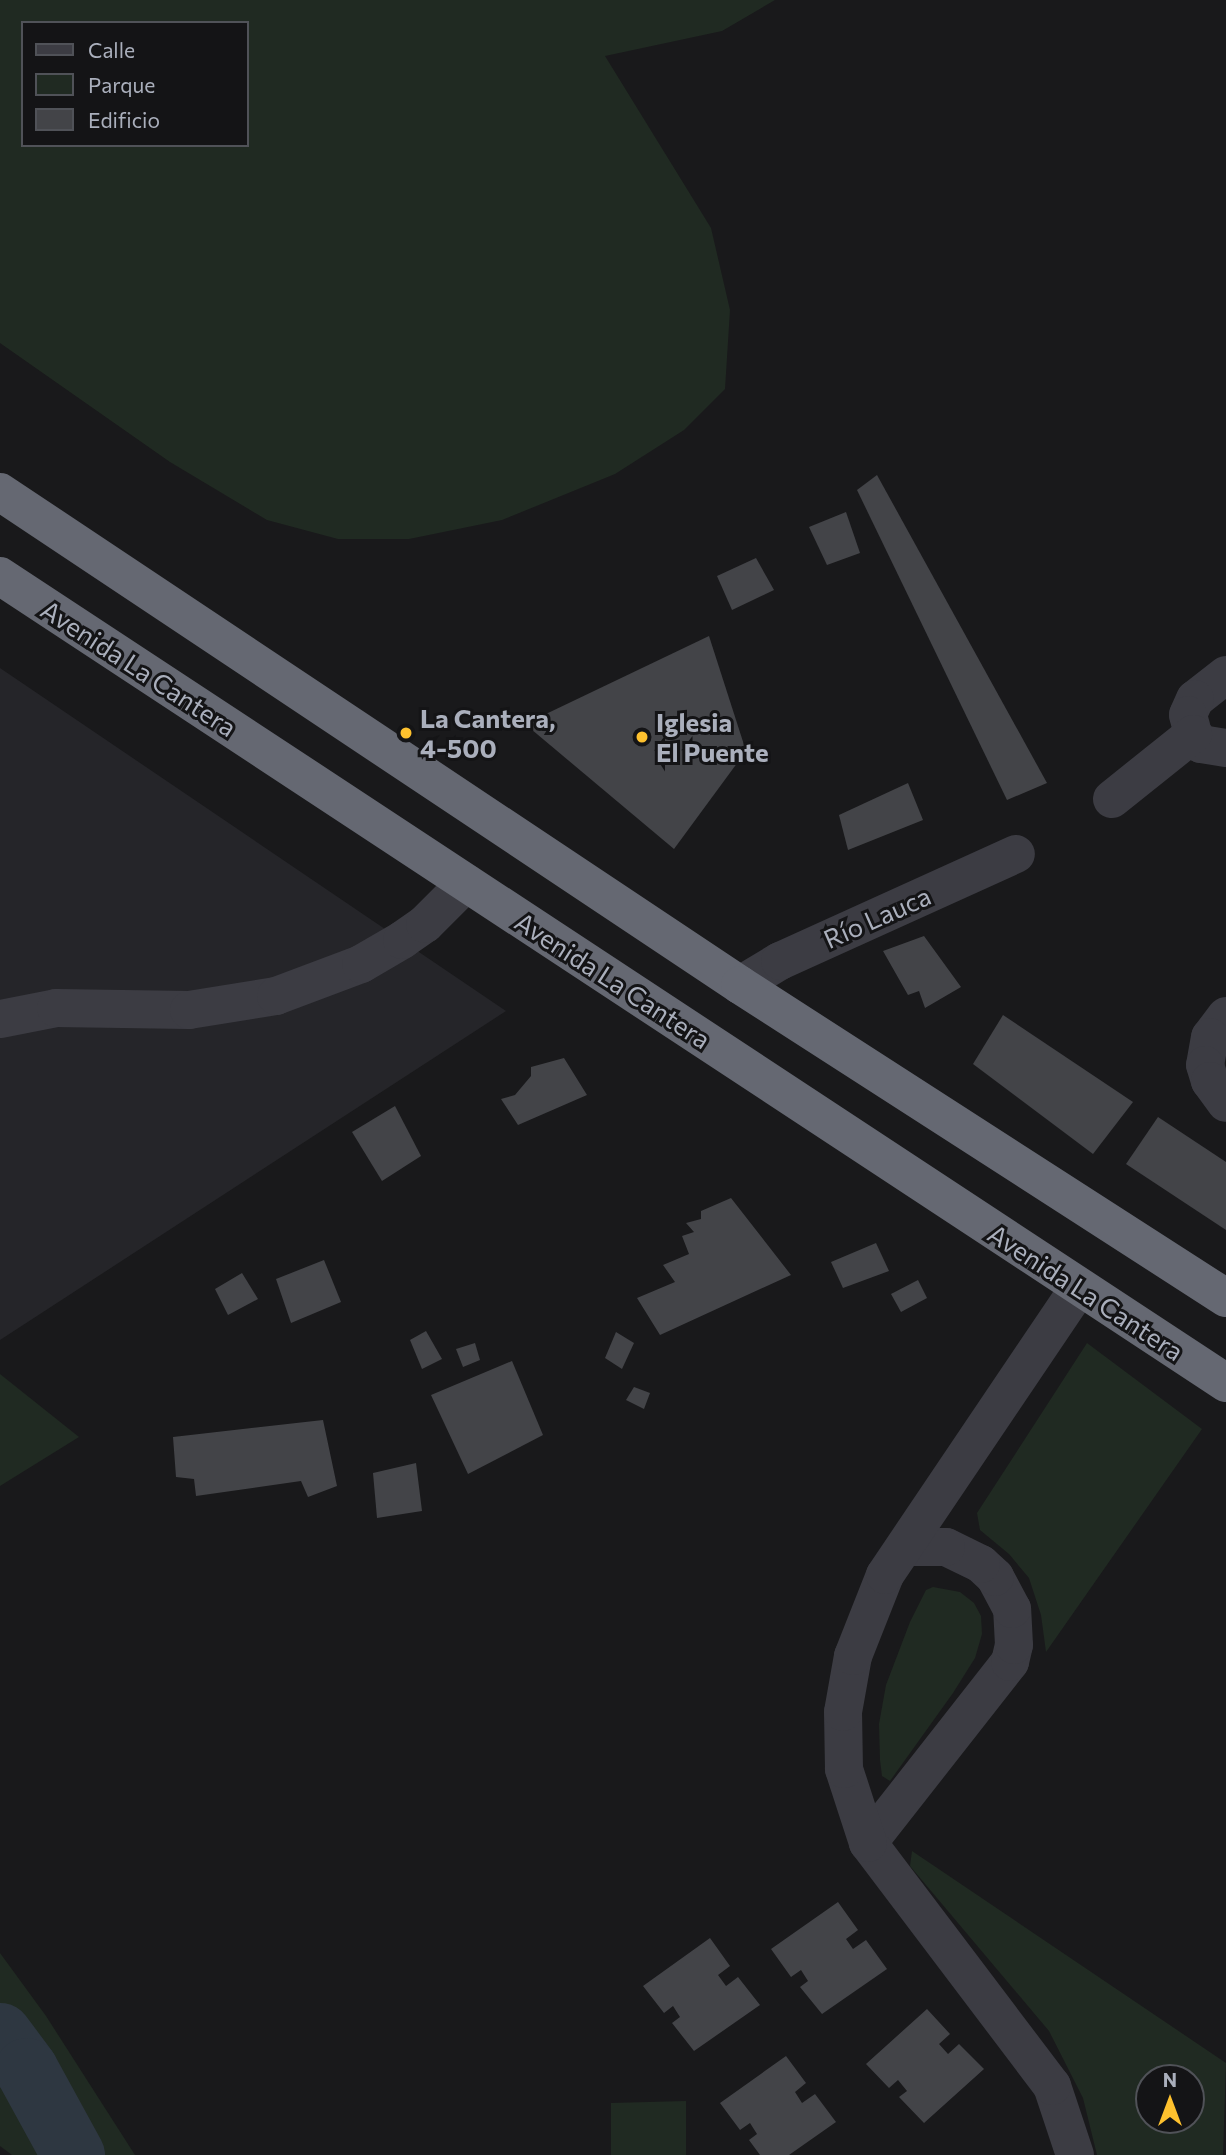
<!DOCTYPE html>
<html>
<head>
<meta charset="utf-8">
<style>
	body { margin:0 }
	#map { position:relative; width:1226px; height:2155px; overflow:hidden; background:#19191b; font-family:Commissioner,sans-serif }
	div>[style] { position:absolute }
	.built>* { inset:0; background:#252529 }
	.green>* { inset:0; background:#202a22 }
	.river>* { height:63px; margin:-31.5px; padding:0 31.5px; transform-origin:31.5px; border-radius:31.5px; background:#2e3741 }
	.building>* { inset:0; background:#434448 }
	.minor>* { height:38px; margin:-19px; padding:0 19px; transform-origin:19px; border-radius:19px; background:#3c3c43 }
	.highway>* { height:38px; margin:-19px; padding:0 19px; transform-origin:19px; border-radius:19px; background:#656872 }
	.dots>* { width:19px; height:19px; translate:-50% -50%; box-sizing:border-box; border:4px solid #141416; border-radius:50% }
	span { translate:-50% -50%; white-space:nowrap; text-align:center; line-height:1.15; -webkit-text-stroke:6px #141416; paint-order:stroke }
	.street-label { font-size:26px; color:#aaafbc }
	.poi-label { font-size:26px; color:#aaafbc; font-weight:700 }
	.left { translate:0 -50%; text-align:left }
	.legend { position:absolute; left:21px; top:21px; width:228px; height:126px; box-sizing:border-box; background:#141416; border:2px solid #505258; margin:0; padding:9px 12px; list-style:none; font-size:21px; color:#aaafbc }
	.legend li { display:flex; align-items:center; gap:14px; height:35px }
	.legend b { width:35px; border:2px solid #505258 }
	.north { position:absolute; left:1135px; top:2064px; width:70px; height:70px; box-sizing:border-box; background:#141416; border:2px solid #505258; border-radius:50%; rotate:0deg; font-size:19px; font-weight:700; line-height:28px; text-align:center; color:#aaafbc }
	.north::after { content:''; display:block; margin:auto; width:24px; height:32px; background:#fec12e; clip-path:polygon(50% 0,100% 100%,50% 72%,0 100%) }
</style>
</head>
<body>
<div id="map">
	<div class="built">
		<i style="clip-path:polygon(0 668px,506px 1011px,0 1340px)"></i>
	</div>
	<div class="green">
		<i style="clip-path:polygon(evenodd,0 0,775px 0,722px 31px,605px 56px,711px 228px,730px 310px,725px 389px,684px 430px,615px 474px,502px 520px,409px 539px,338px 539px,267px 520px,170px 462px,0 343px,0 0,23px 23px,247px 23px,247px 145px,23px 145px,23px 23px)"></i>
		<i style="clip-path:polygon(1087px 1343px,1202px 1429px,1046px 1652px,1041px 1615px,1029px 1578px,1009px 1554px,980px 1530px,977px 1513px)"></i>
		<i style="clip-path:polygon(0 1374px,79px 1437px,0 1486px)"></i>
		<i style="clip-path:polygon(933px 1587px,960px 1592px,974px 1603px,981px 1616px,982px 1634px,975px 1658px,953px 1693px,890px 1781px,882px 1776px,880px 1760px,879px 1724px,886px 1685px,910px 1622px,926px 1590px)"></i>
		<i style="clip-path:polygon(evenodd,912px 1851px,1226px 2063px,1223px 2155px,1097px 2155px,1083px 2098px,1049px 2031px,910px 1866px,912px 1851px,1149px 2078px,1191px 2078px,1191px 2120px,1149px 2120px,1149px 2078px)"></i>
		<i style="clip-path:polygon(0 1953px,46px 2016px,135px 2155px,12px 2155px,0 2146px)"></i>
		<i style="clip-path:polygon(686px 2101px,686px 2155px,611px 2155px,611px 2103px)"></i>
	</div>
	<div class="river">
		<i style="left:0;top:2034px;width:44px;rotate:53.4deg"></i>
		<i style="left:26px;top:2069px;width:98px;rotate:61.3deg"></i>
	</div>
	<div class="building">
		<i style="clip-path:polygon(877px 475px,1047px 783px,1007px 800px,857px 490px)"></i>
		<i style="clip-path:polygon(846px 512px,860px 553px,827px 565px,809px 527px)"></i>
		<i style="clip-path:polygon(756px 558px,774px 590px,732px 610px,717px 576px)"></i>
		<i style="clip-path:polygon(709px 636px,746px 751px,674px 849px,525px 724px)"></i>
		<i style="clip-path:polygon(908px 783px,923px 820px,848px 850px,839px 815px)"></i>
		<i style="clip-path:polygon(924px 936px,961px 987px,925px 1008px,919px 991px,908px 995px,883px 951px)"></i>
		<i style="clip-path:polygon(1003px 1015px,1133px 1102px,1093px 1154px,973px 1064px)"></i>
		<i style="clip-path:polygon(564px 1058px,587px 1095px,518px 1125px,501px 1099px,515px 1095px,531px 1076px,531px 1067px)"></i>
		<i style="clip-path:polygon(395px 1106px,421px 1156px,382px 1181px,352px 1132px)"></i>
		<i style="clip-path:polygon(1158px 1117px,1226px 1162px,1226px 1230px,1126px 1164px)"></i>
		<i style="clip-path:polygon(731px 1198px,791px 1275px,660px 1335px,637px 1298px,675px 1282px,663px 1265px,689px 1254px,682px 1236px,694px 1232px,686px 1223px,701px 1219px,701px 1211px)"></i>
		<i style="clip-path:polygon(876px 1243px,889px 1271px,843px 1288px,831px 1262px)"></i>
		<i style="clip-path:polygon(324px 1260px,341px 1302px,291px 1323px,276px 1279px)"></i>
		<i style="clip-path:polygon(242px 1273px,258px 1299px,228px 1315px,215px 1289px)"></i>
		<i style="clip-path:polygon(918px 1280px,927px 1298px,901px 1312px,891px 1294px)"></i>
		<i style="clip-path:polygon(426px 1331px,442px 1359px,422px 1369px,410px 1340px)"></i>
		<i style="clip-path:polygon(616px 1332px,634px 1343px,622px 1369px,605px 1358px)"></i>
		<i style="clip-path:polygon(475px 1343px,480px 1360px,463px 1367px,456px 1349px)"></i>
		<i style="clip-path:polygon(512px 1361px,543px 1435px,468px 1474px,431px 1395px)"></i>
		<i style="clip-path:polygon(634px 1387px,650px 1393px,644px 1409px,626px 1400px)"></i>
		<i style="clip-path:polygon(323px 1420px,337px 1486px,308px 1497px,301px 1481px,196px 1496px,194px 1479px,176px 1477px,173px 1437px)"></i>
		<i style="clip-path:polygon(416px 1463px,422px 1511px,377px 1518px,373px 1473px)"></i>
		<i style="clip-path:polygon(838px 1902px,858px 1930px,846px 1939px,853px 1949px,866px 1940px,887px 1969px,822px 2014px,800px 1987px,808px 1981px,801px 1970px,791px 1977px,771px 1949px)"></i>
		<i style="clip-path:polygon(710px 1938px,730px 1966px,718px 1975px,726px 1986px,738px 1977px,760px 2005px,694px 2051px,672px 2023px,680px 2017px,673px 2006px,664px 2013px,643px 1986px)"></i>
		<i style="clip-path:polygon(927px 2009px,950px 2034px,939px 2044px,948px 2054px,959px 2044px,984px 2069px,924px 2123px,899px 2097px,907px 2091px,898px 2080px,889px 2088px,866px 2064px)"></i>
		<i style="clip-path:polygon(786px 2056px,806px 2083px,795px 2092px,802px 2103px,815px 2094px,836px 2122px,789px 2155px,760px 2155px,749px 2140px,757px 2134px,750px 2123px,740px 2130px,720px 2103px)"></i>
	</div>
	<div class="minor">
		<i style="left:1226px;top:675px;width:39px;rotate:142deg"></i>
		<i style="left:1195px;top:699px;width:17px;rotate:114deg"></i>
		<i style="left:1188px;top:715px;width:20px;rotate:75deg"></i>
		<i style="left:1193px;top:734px;width:13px;rotate:51deg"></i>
		<i style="left:1201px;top:744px;width:25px;rotate:9deg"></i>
		<i style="left:1112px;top:799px;width:104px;rotate:-38.7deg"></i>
		<i style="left:740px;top:985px;width:47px;rotate:-31deg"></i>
		<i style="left:780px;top:961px;width:259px;rotate:-24.4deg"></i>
		<i style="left:1226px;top:1016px;width:26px;rotate:127deg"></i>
		<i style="left:1210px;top:1037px;width:28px;rotate:100deg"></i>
		<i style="left:1205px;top:1065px;width:17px;rotate:73deg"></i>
		<i style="left:1210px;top:1081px;width:27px;rotate:54deg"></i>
		<i style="left:0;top:1019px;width:57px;rotate:-11.1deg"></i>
		<i style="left:56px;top:1008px;width:133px;rotate:0.9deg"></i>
		<i style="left:189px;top:1010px;width:88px;rotate:-9.1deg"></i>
		<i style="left:276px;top:996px;width:91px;rotate:-20.6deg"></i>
		<i style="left:361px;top:964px;width:48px;rotate:-30.3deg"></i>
		<i style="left:402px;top:940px;width:28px;rotate:-35deg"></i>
		<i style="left:425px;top:924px;width:58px;rotate:-45deg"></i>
		<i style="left:868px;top:1843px;width:230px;rotate:-51.9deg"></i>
		<i style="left:1010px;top:1662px;width:17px;rotate:-77deg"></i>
		<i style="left:1014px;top:1645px;width:36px;rotate:-93deg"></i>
		<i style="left:1012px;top:1609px;width:36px;rotate:-118deg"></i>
		<i style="left:995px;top:1577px;width:19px;rotate:-137deg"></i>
		<i style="left:981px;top:1564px;width:39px;rotate:-154deg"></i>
		<i style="left:946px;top:1547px;width:40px;rotate:180deg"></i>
		<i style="left:1075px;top:2155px;width:73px;rotate:-108.4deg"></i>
		<i style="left:1052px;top:2086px;width:305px;rotate:-127.1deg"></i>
		<i style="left:868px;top:1843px;width:78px;rotate:-108deg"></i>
		<i style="left:844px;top:1769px;width:57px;rotate:-91deg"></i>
		<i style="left:843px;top:1712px;width:57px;rotate:-79.9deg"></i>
		<i style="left:853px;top:1656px;width:87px;rotate:-68.4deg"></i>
		<i style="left:885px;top:1575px;width:347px;rotate:-56deg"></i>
	</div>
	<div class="highway">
		<i style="left:0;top:492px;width:889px;rotate:33.67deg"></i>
		<i style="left:740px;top:985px;width:578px;rotate:32.78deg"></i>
		<i style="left:0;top:576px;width:1468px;rotate:33.35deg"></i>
	</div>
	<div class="dots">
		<i style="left:406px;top:733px;background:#fec12e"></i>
		<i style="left:642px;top:737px;background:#fec12e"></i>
	</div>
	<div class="street-label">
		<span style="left:139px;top:668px;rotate:33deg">Avenida La Cantera</span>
		<span style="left:877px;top:917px;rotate:-24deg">Río Lauca</span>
		<span style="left:613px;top:980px;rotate:33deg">Avenida La Cantera</span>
		<span style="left:1086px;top:1292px;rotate:33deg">Avenida La Cantera</span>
	</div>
	<div class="poi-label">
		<span class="left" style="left:420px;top:733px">La Cantera,<br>4-500</span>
		<span class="left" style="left:656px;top:737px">Iglesia<br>El Puente</span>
	</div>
	<ul class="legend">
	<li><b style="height:9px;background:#3c3c43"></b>Calle</li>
	<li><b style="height:19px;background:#202a22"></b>Parque</li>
	<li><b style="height:19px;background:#434448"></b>Edificio</li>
	</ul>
	<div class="north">N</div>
</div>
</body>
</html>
